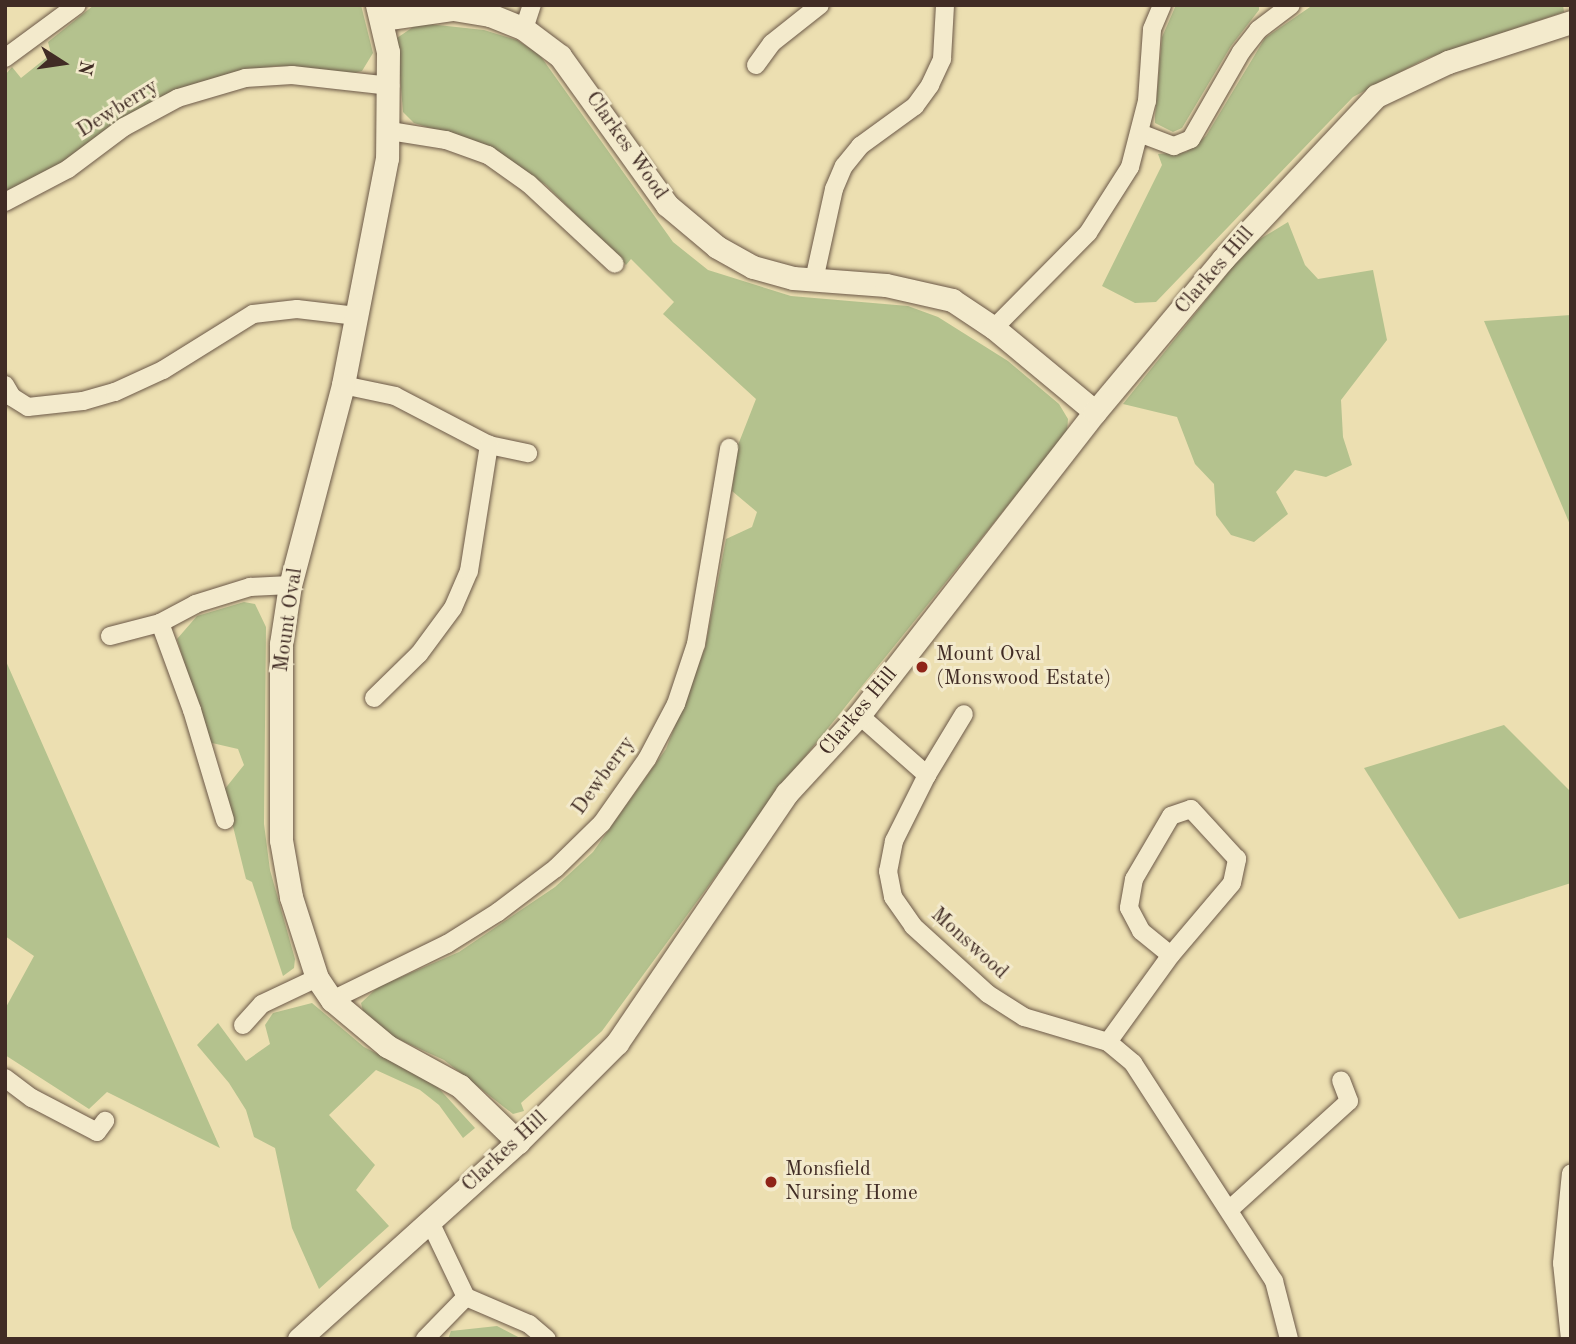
<!DOCTYPE html>
<html>
<head>
<meta charset="utf-8">
<style>
	body { margin:0 }
	#map { position:relative; width:1576px; height:1344px; overflow:hidden; background:#ecdfb1; font-family:"Old Standard TT",serif }
	div>[style] { position:absolute }
	.green>* { inset:0; background:#b4c28e }
	.roads { filter:drop-shadow(0 0 2px #6c5948) drop-shadow(0 0 2px #6c5948) }
	.minor>* { height:18px; margin:-9px; padding:0 9px; transform-origin:9px; border-radius:9px; background:#f3eacc }
	.tertiary>* { height:23px; margin:-11.5px; padding:0 11.5px; transform-origin:11.5px; border-radius:11.5px; background:#f3eacc }
	.dots>* { width:19px; height:19px; translate:-50% -50%; box-sizing:border-box; border:4px solid #f3eacc; border-radius:50% }
	span { translate:-50% -50%; white-space:nowrap; text-align:center; line-height:1.15; -webkit-text-stroke:6px #f3eacc; paint-order:stroke }
	.street-label { font-size:21px; color:#412c25 }
	.poi-label { font-size:21px; color:#412c25 }
	.left { translate:0 -50%; text-align:left }
	.frame { position:absolute; inset:0; border:7px solid #412c25; pointer-events:none }
	.north { position:absolute; left:28px; top:28px; width:70px; height:70px; -webkit-text-stroke:5px #f3eacc; paint-order:stroke; rotate:102deg; font-size:19px; font-weight:700; line-height:28px; text-align:center; color:#412c25 }
	.north::after { content:''; display:block; margin:auto; width:24px; height:32px; background:#412c25; clip-path:polygon(50% 0,100% 100%,50% 72%,0 100%) }
</style>
</head>
<body>
<div id="map">
	<div class="green">
		<i style="clip-path:polygon(94px 5px,361px 5px,373px 53px,362px 71px,350px 74px,275px 66px,200px 82px,160px 97px,76px 155px,5px 193px,5px 75px,12px 67px,21px 78px,51px 54px,48px 42px)"></i>
		<i style="clip-path:polygon(1176px 5px,1259px 5px,1259px 10px,1231px 46px,1182px 128px,1173px 132px,1155px 123px,1155px 116px,1162px 37px)"></i>
		<i style="clip-path:polygon(1313px 5px,1563px 5px,1564px 12px,1425px 59px,1353px 97px,1156px 302px,1135px 303px,1102px 286px,1162px 165px,1158px 154px,1186px 152px,1206px 136px,1265px 38px)"></i>
		<i style="clip-path:polygon(419px 23px,484px 30px,517px 40px,539px 54px,673px 242px,708px 270px,791px 296px,908px 306px,938px 317px,1008px 361px,1059px 404px,1068px 419px,1067px 432px,787px 779px,602px 1031px,521px 1103px,524px 1111px,513px 1114px,444px 1060px,389px 1035px,363px 1011px,361px 1003px,378px 987px,459px 952px,555px 887px,593px 852px,666px 749px,705px 648px,726px 539px,752px 527px,757px 512px,732px 491px,738px 445px,756px 399px,663px 314px,674px 302px,631px 259px,626px 265px,546px 185px,482px 144px,414px 123px,403px 112px,397px 38px)"></i>
		<i style="clip-path:polygon(1288px 222px,1305px 265px,1318px 279px,1373px 270px,1387px 340px,1341px 400px,1343px 437px,1352px 465px,1326px 477px,1295px 470px,1276px 492px,1288px 514px,1254px 542px,1231px 535px,1216px 515px,1214px 484px,1195px 464px,1177px 417px,1123px 404px,1250px 245px)"></i>
		<i style="clip-path:polygon(1571px 315px,1571px 527px,1484px 321px)"></i>
		<i style="clip-path:polygon(244px 602px,255px 604px,266px 627px,264px 824px,270px 870px,295px 959px,294px 968px,283px 976px,252px 882px,246px 879px,224px 790px,244px 765px,238px 749px,212px 743px,206px 734px,177px 639px,197px 616px)"></i>
		<i style="clip-path:polygon(5px 659px,220px 1148px,107px 1092px,89px 1109px,5px 1055px,5px 1009px,34px 956px,5px 936px)"></i>
		<i style="clip-path:polygon(1504px 725px,1571px 792px,1571px 883px,1459px 919px,1364px 768px)"></i>
		<i style="clip-path:polygon(312px 1003px,364px 1047px,433px 1082px,475px 1128px,463px 1138px,439px 1105px,420px 1090px,376px 1070px,329px 1115px,375px 1165px,356px 1190px,389px 1226px,319px 1289px,292px 1228px,275px 1148px,254px 1137px,246px 1110px,229px 1083px,197px 1045px,218px 1023px,246px 1061px,270px 1044px,265px 1025px,273px 1013px)"></i>
		<i style="clip-path:polygon(497px 1326px,522px 1339px,448px 1339px,451px 1331px)"></i>
	</div>
	<div class="roads">
		<div class="minor">
			<i style="left:524px;top:29px;width:25px;rotate:-72deg"></i>
			<i style="left:5px;top:58px;width:89px;rotate:-36.4deg"></i>
			<i style="left:756px;top:65px;width:27px;rotate:-54deg"></i>
			<i style="left:772px;top:43px;width:61px;rotate:-38.4deg"></i>
			<i style="left:390px;top:131px;width:57px;rotate:9.1deg"></i>
			<i style="left:446px;top:140px;width:45px;rotate:19.7deg"></i>
			<i style="left:488px;top:155px;width:50px;rotate:35.3deg"></i>
			<i style="left:529px;top:184px;width:117px;rotate:42.9deg"></i>
			<i style="left:1142px;top:134px;width:34px;rotate:21deg"></i>
			<i style="left:1174px;top:146px;width:18px;rotate:-22deg"></i>
			<i style="left:1191px;top:139px;width:100px;rotate:-60.1deg"></i>
			<i style="left:1241px;top:52px;width:28px;rotate:-52deg"></i>
			<i style="left:1258px;top:30px;width:41px;rotate:-37.1deg"></i>
			<i style="left:5px;top:202px;width:71px;rotate:-27.6deg"></i>
			<i style="left:68px;top:169px;width:70px;rotate:-36.9deg"></i>
			<i style="left:124px;top:127px;width:61px;rotate:-28.2deg"></i>
			<i style="left:178px;top:98px;width:70px;rotate:-16.6deg"></i>
			<i style="left:245px;top:78px;width:47px;rotate:-3.7deg"></i>
			<i style="left:292px;top:75px;width:99px;rotate:6.4deg"></i>
			<i style="left:814px;top:280px;width:93px;rotate:-77.6deg"></i>
			<i style="left:834px;top:189px;width:25px;rotate:-67deg"></i>
			<i style="left:844px;top:166px;width:26px;rotate:-51deg"></i>
			<i style="left:860px;top:146px;width:68px;rotate:-36deg"></i>
			<i style="left:915px;top:106px;width:26px;rotate:-54deg"></i>
			<i style="left:930px;top:85px;width:29px;rotate:-65deg"></i>
			<i style="left:942px;top:59px;width:54px;rotate:-86.8deg"></i>
			<i style="left:994px;top:328px;width:134px;rotate:-45.3deg"></i>
			<i style="left:1088px;top:233px;width:78px;rotate:-57.5deg"></i>
			<i style="left:1130px;top:167px;width:68px;rotate:-75.6deg"></i>
			<i style="left:1147px;top:101px;width:72px;rotate:-86deg"></i>
			<i style="left:1152px;top:29px;width:26px;rotate:-67deg"></i>
			<i style="left:5px;top:385px;width:14px;rotate:60deg"></i>
			<i style="left:12px;top:397px;width:19px;rotate:32deg"></i>
			<i style="left:28px;top:407px;width:55px;rotate:-6.2deg"></i>
			<i style="left:83px;top:401px;width:33px;rotate:-16deg"></i>
			<i style="left:115px;top:392px;width:53px;rotate:-24.6deg"></i>
			<i style="left:163px;top:370px;width:106px;rotate:-31.9deg"></i>
			<i style="left:253px;top:314px;width:44px;rotate:-6.5deg"></i>
			<i style="left:297px;top:309px;width:60px;rotate:6.7deg"></i>
			<i style="left:343px;top:385px;width:53px;rotate:11.9deg"></i>
			<i style="left:395px;top:396px;width:106px;rotate:27.5deg"></i>
			<i style="left:489px;top:445px;width:40px;rotate:12deg"></i>
			<i style="left:160px;top:623px;width:93px;rotate:69.8deg"></i>
			<i style="left:192px;top:710px;width:115px;rotate:73.3deg"></i>
			<i style="left:110px;top:636px;width:52px;rotate:-14.6deg"></i>
			<i style="left:160px;top:623px;width:40px;rotate:-28deg"></i>
			<i style="left:195px;top:604px;width:58px;rotate:-17.2deg"></i>
			<i style="left:250px;top:587px;width:40px;rotate:-2.9deg"></i>
			<i style="left:374px;top:698px;width:63px;rotate:-44.4deg"></i>
			<i style="left:419px;top:654px;width:57px;rotate:-53.5deg"></i>
			<i style="left:453px;top:608px;width:40px;rotate:-66.6deg"></i>
			<i style="left:469px;top:571px;width:128px;rotate:-81deg"></i>
			<i style="left:859px;top:715px;width:91px;rotate:41.4deg"></i>
			<i style="left:927px;top:775px;width:74px;rotate:116.6deg"></i>
			<i style="left:894px;top:841px;width:31px;rotate:101deg"></i>
			<i style="left:888px;top:871px;width:26px;rotate:79deg"></i>
			<i style="left:893px;top:897px;width:35px;rotate:55deg"></i>
			<i style="left:913px;top:926px;width:101px;rotate:42.2deg"></i>
			<i style="left:988px;top:994px;width:43px;rotate:32.6deg"></i>
			<i style="left:1024px;top:1017px;width:88px;rotate:16.6deg"></i>
			<i style="left:1108px;top:1042px;width:33px;rotate:40deg"></i>
			<i style="left:1133px;top:1063px;width:260px;rotate:57.1deg"></i>
			<i style="left:1274px;top:1281px;width:60px;rotate:75.5deg"></i>
			<i style="left:927px;top:775px;width:71px;rotate:-58.8deg"></i>
			<i style="left:332px;top:1000px;width:128px;rotate:-26deg"></i>
			<i style="left:447px;top:944px;width:60px;rotate:-32.1deg"></i>
			<i style="left:498px;top:912px;width:73px;rotate:-37.2deg"></i>
			<i style="left:556px;top:868px;width:64px;rotate:-44.4deg"></i>
			<i style="left:602px;top:823px;width:78px;rotate:-54.9deg"></i>
			<i style="left:647px;top:759px;width:62px;rotate:-62.2deg"></i>
			<i style="left:676px;top:704px;width:63px;rotate:-71.6deg"></i>
			<i style="left:696px;top:644px;width:199px;rotate:-80.4deg"></i>
			<i style="left:243px;top:1025px;width:28px;rotate:-48deg"></i>
			<i style="left:262px;top:1004px;width:61px;rotate:-25.3deg"></i>
			<i style="left:1108px;top:1042px;width:107px;rotate:-54.1deg"></i>
			<i style="left:1171px;top:955px;width:94px;rotate:-49.7deg"></i>
			<i style="left:1232px;top:883px;width:25px;rotate:-78deg"></i>
			<i style="left:1237px;top:859px;width:68px;rotate:-132.6deg"></i>
			<i style="left:1191px;top:809px;width:21px;rotate:161deg"></i>
			<i style="left:1171px;top:816px;width:73px;rotate:120.4deg"></i>
			<i style="left:1134px;top:879px;width:29px;rotate:100deg"></i>
			<i style="left:1129px;top:908px;width:26px;rotate:62deg"></i>
			<i style="left:1141px;top:931px;width:38px;rotate:39deg"></i>
			<i style="left:5px;top:1078px;width:34px;rotate:37deg"></i>
			<i style="left:32px;top:1098px;width:73px;rotate:27.6deg"></i>
			<i style="left:97px;top:1132px;width:14px;rotate:-54deg"></i>
			<i style="left:1229px;top:1210px;width:162px;rotate:-42.2deg"></i>
			<i style="left:1349px;top:1101px;width:22px;rotate:-111deg"></i>
			<i style="left:430px;top:1222px;width:83px;rotate:64.4deg"></i>
			<i style="left:466px;top:1297px;width:69px;rotate:23.2deg"></i>
			<i style="left:529px;top:1324px;width:23px;rotate:40deg"></i>
			<i style="left:425px;top:1339px;width:59px;rotate:-45.7deg"></i>
			<i style="left:1570px;top:1339px;width:76px;rotate:-96deg"></i>
			<i style="left:1562px;top:1263px;width:90px;rotate:-84.3deg"></i>
		</div>
		<div class="tertiary">
			<i style="left:377px;top:5px;width:48px;rotate:76.8deg"></i>
			<i style="left:388px;top:52px;width:106px;rotate:90.5deg"></i>
			<i style="left:387px;top:158px;width:231px;rotate:101deg"></i>
			<i style="left:343px;top:385px;width:207px;rotate:104.8deg"></i>
			<i style="left:290px;top:585px;width:60px;rotate:98.7deg"></i>
			<i style="left:281px;top:644px;width:196px;rotate:90deg"></i>
			<i style="left:281px;top:840px;width:58px;rotate:80deg"></i>
			<i style="left:291px;top:897px;width:85px;rotate:72.2deg"></i>
			<i style="left:317px;top:978px;width:27px;rotate:56deg"></i>
			<i style="left:332px;top:1000px;width:72px;rotate:39.9deg"></i>
			<i style="left:387px;top:1046px;width:83px;rotate:28.7deg"></i>
			<i style="left:460px;top:1086px;width:81px;rotate:44deg"></i>
			<i style="left:382px;top:19px;width:72px;rotate:-8deg"></i>
			<i style="left:453px;top:9px;width:37px;rotate:9deg"></i>
			<i style="left:490px;top:15px;width:37px;rotate:22deg"></i>
			<i style="left:524px;top:29px;width:45px;rotate:36.9deg"></i>
			<i style="left:560px;top:56px;width:183px;rotate:54.3deg"></i>
			<i style="left:667px;top:205px;width:65px;rotate:40deg"></i>
			<i style="left:717px;top:247px;width:41px;rotate:29.1deg"></i>
			<i style="left:753px;top:267px;width:41px;rotate:15.4deg"></i>
			<i style="left:793px;top:278px;width:93px;rotate:4.3deg"></i>
			<i style="left:886px;top:285px;width:68px;rotate:12.8deg"></i>
			<i style="left:952px;top:300px;width:50px;rotate:33.7deg"></i>
			<i style="left:994px;top:328px;width:131px;rotate:39.7deg"></i>
			<i style="left:299px;top:1339px;width:295px;rotate:-42deg"></i>
			<i style="left:518px;top:1142px;width:140px;rotate:-45deg"></i>
			<i style="left:617px;top:1043px;width:302px;rotate:-55.8deg"></i>
			<i style="left:787px;top:793px;width:106px;rotate:-47.3deg"></i>
			<i style="left:859px;top:715px;width:384px;rotate:-52.1deg"></i>
			<i style="left:1095px;top:412px;width:199px;rotate:-50.1deg"></i>
			<i style="left:1223px;top:259px;width:224px;rotate:-46.8deg"></i>
			<i style="left:1376px;top:96px;width:80px;rotate:-25.3deg"></i>
			<i style="left:1448px;top:62px;width:129px;rotate:-18deg"></i>
		</div>
	</div>
	<div class="dots">
		<i style="left:922px;top:667px;background:#8f2418"></i>
		<i style="left:771px;top:1182px;background:#8f2418"></i>
	</div>
	<div class="street-label">
		<span style="left:118px;top:109px;rotate:-32deg">Dewberry</span>
		<span style="left:626px;top:146px;rotate:55deg">Clarkes Wood</span>
		<span style="left:1215px;top:271px;rotate:-49deg">Clarkes Hill</span>
		<span style="left:289px;top:620px;rotate:-82deg">Mount Oval</span>
		<span style="left:859px;top:712px;rotate:-50deg">Clarkes Hill</span>
		<span style="left:604px;top:776px;rotate:-54deg">Dewberry</span>
		<span style="left:969px;top:944px;rotate:42deg">Monswood</span>
		<span style="left:505px;top:1152px;rotate:-43deg">Clarkes Hill</span>
	</div>
	<div class="poi-label">
		<span class="left" style="left:936px;top:667px">Mount Oval<br>(Monswood Estate)</span>
		<span class="left" style="left:785px;top:1182px">Monsfield<br>Nursing Home</span>
	</div>
	<div class="frame"></div>
	<div class="north">N</div>
</div>
</body>
</html>
